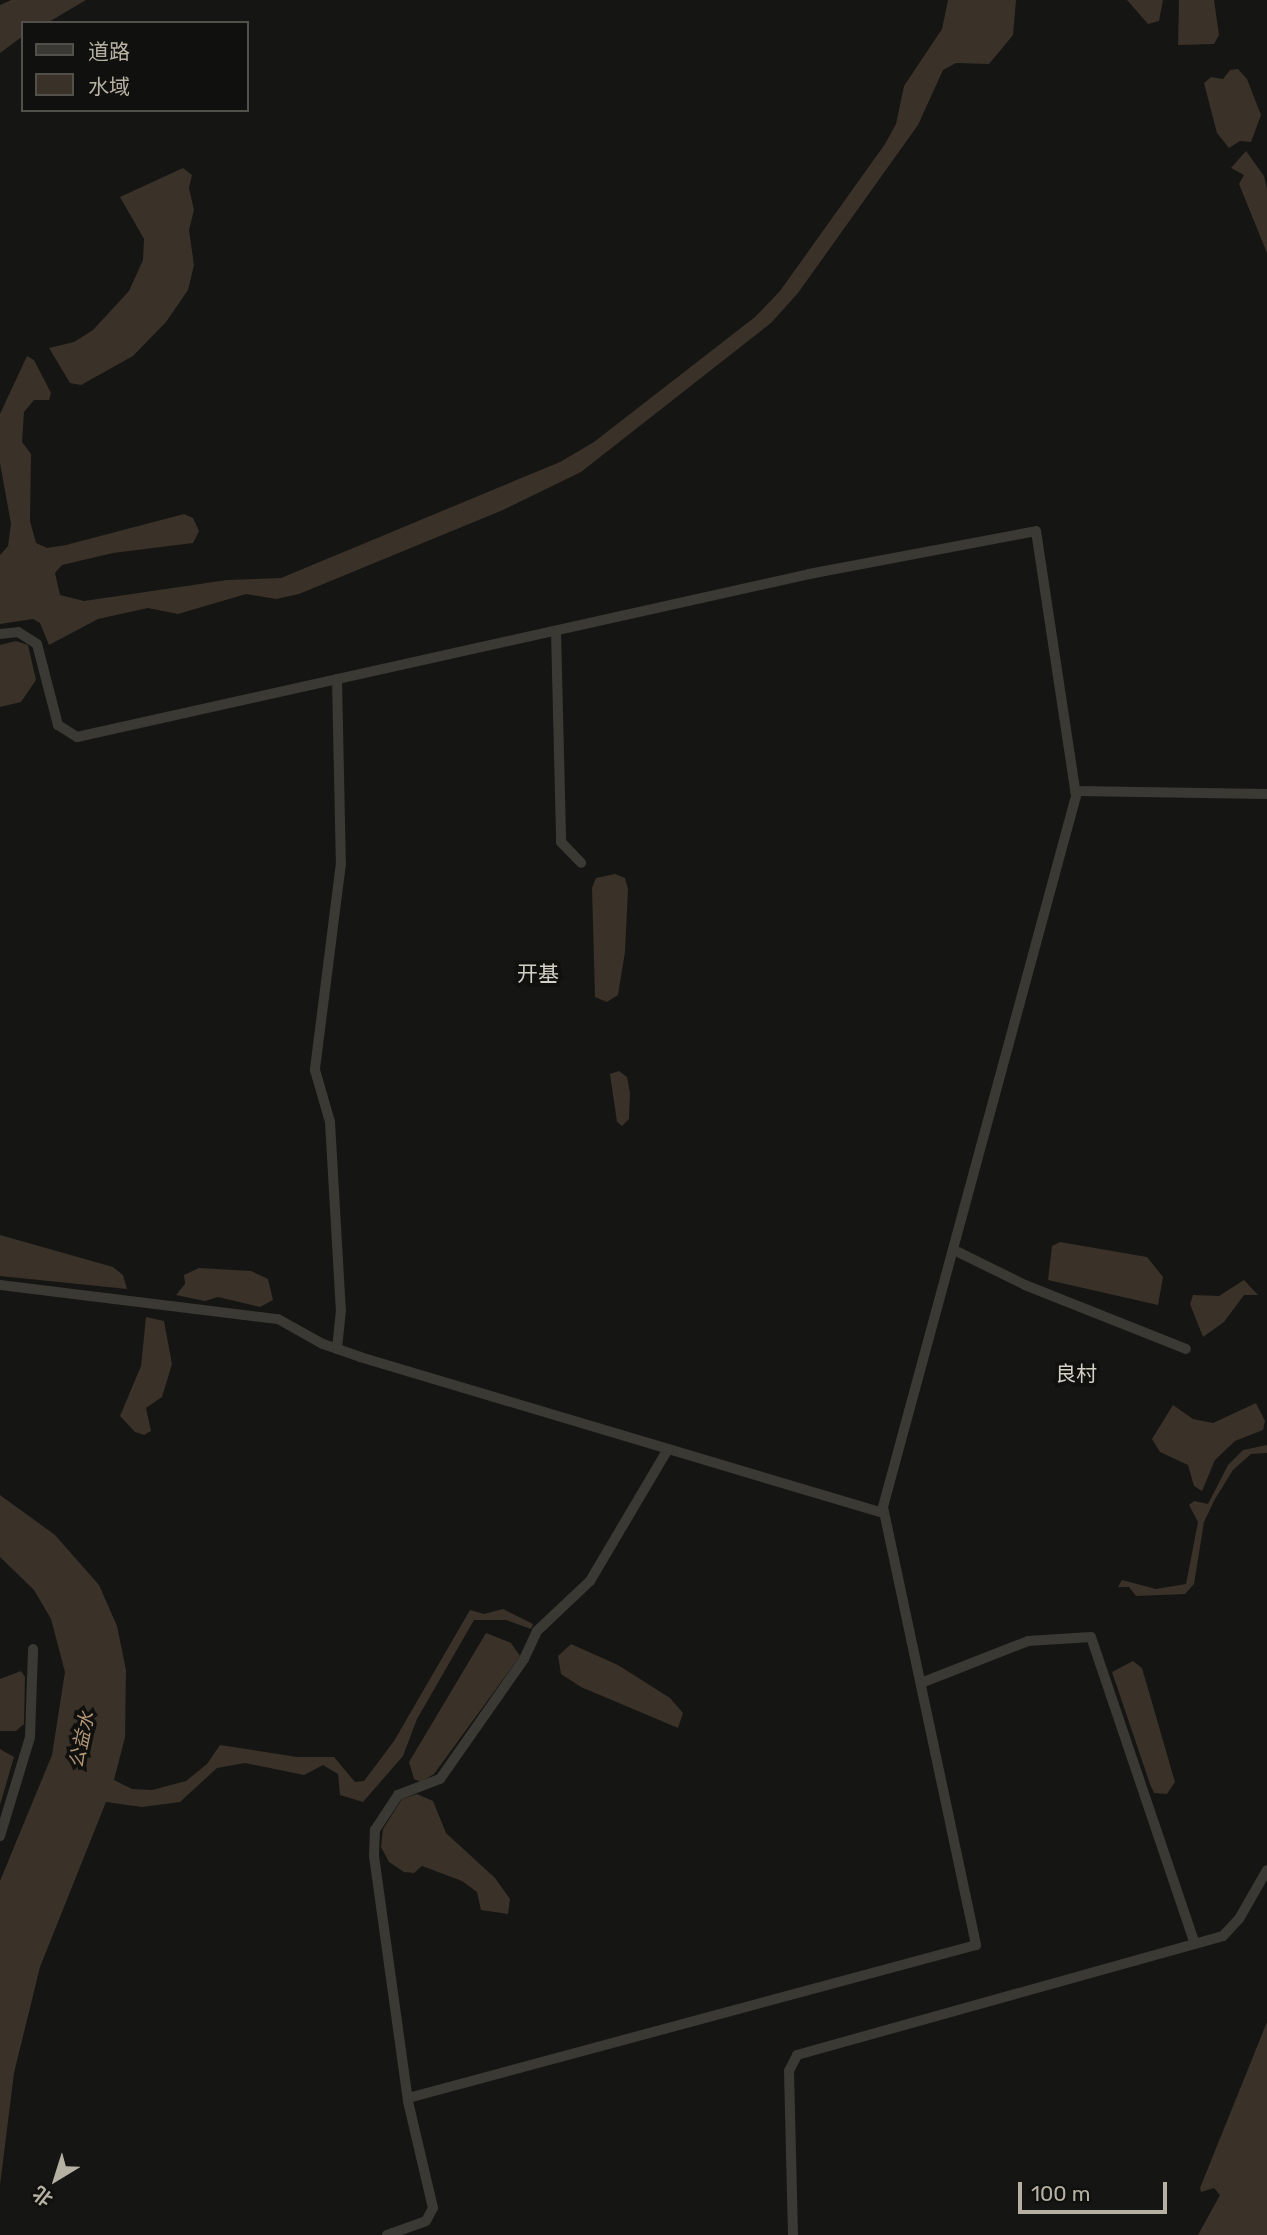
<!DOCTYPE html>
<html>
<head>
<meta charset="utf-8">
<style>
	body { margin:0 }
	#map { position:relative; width:1267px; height:2235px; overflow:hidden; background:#151513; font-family:Rubik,"Noto Sans SC",sans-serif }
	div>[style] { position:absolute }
	.water>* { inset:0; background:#3a3128 }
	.street>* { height:10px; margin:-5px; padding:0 5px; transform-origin:5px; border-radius:5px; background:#3a3934 }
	span { translate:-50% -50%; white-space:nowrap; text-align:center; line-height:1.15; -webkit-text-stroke:7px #10100e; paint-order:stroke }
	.water-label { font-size:19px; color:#b59777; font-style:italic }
	.quarter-label { font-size:21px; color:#d2cfc5 }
	.legend { position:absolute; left:21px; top:21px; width:228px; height:91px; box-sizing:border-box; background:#10100e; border:2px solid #52504a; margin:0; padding:9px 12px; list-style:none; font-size:21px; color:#b6b1a3 }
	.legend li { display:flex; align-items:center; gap:14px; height:35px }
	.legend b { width:35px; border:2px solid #52504a }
	.north { position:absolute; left:21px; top:2144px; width:70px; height:70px; -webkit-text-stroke:5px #10100e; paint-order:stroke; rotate:218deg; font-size:19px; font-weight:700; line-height:28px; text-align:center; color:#b6b1a3 }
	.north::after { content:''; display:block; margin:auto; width:24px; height:32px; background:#b6b1a3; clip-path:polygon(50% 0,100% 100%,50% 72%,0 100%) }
	.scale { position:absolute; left:1018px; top:2182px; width:149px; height:32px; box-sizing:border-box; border:4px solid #b6b1a3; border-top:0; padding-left:9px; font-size:21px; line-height:24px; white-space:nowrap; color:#b6b1a3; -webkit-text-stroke:5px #10100e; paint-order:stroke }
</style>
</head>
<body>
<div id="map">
	<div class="water">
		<i style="clip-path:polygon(11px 0,86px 0,47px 23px,23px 23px,23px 36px,0 53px,0 5px)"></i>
		<i style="clip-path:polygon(948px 0,1016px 0,1013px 35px,989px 64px,956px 63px,943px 70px,918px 125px,798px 293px,771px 323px,581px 472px,503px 510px,299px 594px,276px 599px,246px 594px,178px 614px,148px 608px,98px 619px,49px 645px,40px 623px,33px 619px,0 624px,0 555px,8px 546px,11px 524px,0 463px,0 414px,27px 356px,34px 360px,51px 393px,49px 400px,34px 400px,24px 412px,22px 442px,31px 454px,30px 521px,36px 543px,47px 548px,66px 545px,184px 514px,193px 518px,199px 531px,193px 543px,113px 553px,62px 565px,55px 573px,60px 595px,84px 601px,227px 580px,281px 578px,560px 462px,594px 442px,755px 317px,780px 291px,885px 144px,896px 124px,904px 86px,942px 29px)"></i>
		<i style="clip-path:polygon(1127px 0,1163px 0,1159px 21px,1148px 24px)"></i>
		<i style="clip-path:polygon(1179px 0,1214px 0,1219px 35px,1214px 44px,1178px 45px)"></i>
		<i style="clip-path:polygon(1230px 70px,1238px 69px,1247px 79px,1261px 115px,1251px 142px,1240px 141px,1229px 148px,1217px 133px,1204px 83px,1211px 77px,1223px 79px)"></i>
		<i style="clip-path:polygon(1246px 151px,1264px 176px,1267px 189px,1267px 253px,1239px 184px,1244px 175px,1231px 168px)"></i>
		<i style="clip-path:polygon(183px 168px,192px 175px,189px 188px,194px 210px,189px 230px,194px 265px,188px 290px,166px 322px,133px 356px,81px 385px,70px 383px,49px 348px,74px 342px,93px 330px,129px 291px,143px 260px,144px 239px,120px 197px)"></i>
		<i style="clip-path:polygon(16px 641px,28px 645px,36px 680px,21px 702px,0 707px,0 645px)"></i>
		<i style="clip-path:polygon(615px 874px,625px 878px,628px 889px,625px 952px,618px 995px,607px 1002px,595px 997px,592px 888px,596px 878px)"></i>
		<i style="clip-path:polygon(619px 1071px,627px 1077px,630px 1093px,629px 1119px,622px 1126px,617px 1122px,610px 1074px)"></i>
		<i style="clip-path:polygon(0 1235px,113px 1267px,123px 1275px,127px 1289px,0 1276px)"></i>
		<i style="clip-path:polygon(1060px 1242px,1147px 1257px,1163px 1277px,1158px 1305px,1048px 1280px,1052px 1246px)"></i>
		<i style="clip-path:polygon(199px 1268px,251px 1271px,268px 1279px,273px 1300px,260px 1307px,218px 1297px,205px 1301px,176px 1295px,185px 1284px,184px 1275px)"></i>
		<i style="clip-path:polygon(1244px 1280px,1258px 1295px,1244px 1295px,1224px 1322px,1203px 1337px,1190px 1304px,1193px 1295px,1219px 1296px)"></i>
		<i style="clip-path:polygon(146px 1317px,164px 1321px,172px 1364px,162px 1397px,146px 1408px,151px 1431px,144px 1435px,135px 1432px,120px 1416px,141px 1366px)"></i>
		<i style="clip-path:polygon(1256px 1403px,1265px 1421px,1263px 1430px,1235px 1441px,1215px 1460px,1202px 1491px,1194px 1486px,1188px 1465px,1160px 1452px,1152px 1439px,1173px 1405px,1193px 1419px,1213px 1423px)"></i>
		<i style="clip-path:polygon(1267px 1445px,1267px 1453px,1251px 1454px,1233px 1470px,1215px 1499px,1204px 1522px,1194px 1584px,1185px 1594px,1136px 1596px,1129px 1587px,1118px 1587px,1122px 1580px,1156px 1589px,1186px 1584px,1198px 1522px,1189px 1505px,1194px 1501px,1208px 1504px,1228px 1465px,1243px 1450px)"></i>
		<i style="clip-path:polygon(0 1495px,55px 1535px,99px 1585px,117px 1626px,126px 1670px,125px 1737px,114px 1780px,132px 1789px,152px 1790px,186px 1781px,207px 1764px,220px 1745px,297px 1757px,334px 1757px,355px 1782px,364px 1781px,394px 1741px,470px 1610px,484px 1614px,503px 1609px,533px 1624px,531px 1629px,506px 1620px,474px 1620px,417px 1719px,403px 1756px,363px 1802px,340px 1795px,338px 1774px,323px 1765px,304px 1775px,245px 1763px,217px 1768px,180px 1802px,142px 1807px,106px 1802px,40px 1967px,14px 2073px,0 2185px,0 1881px,52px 1755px,65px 1672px,51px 1619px,34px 1590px,0 1557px)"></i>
		<i style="clip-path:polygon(486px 1633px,511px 1643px,520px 1656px,434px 1774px,421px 1782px,414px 1779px,409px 1762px)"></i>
		<i style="clip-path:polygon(571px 1644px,618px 1665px,670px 1698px,683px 1713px,678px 1728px,581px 1687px,561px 1674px,558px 1656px)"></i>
		<i style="clip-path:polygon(1133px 1661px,1142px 1668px,1175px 1782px,1167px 1794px,1154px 1793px,1150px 1784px,1112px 1672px)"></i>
		<i style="clip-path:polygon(21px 1671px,25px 1677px,24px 1724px,16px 1731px,0 1731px,0 1679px)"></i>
		<i style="clip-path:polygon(0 1749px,14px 1757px,0 1805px)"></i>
		<i style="clip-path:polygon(417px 1794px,433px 1801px,446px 1833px,495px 1878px,510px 1899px,508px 1914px,481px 1910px,477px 1892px,462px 1881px,422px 1866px,414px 1873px,404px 1872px,389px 1862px,381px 1847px,383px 1829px,402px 1799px)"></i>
		<i style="clip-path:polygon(1267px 2022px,1267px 2235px,1198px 2235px,1220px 2195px,1214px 2188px,1201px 2192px,1200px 2188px)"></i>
	</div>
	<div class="street">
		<i style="left:556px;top:631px;width:211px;rotate:88.6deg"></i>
		<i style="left:561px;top:842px;width:29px;rotate:46deg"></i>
		<i style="left:0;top:634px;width:18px;rotate:-6deg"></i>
		<i style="left:18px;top:632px;width:22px;rotate:32deg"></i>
		<i style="left:37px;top:644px;width:84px;rotate:75.5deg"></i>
		<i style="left:58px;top:725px;width:22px;rotate:32deg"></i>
		<i style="left:77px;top:737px;width:750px;rotate:-12.55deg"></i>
		<i style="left:809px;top:574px;width:231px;rotate:-10.7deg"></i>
		<i style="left:1036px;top:531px;width:268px;rotate:81.4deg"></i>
		<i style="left:1076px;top:796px;width:737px;rotate:105.19deg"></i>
		<i style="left:883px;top:1507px;width:448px;rotate:78deg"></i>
		<i style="left:976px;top:1945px;width:588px;rotate:164.92deg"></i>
		<i style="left:337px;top:679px;width:184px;rotate:88.8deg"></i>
		<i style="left:341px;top:863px;width:209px;rotate:97.2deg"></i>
		<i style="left:315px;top:1070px;width:54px;rotate:73.9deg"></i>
		<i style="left:330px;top:1122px;width:188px;rotate:86.7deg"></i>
		<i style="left:341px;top:1310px;width:39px;rotate:96deg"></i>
		<i style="left:1075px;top:791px;width:192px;rotate:0.9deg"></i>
		<i style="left:954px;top:1250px;width:79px;rotate:26.2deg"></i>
		<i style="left:1025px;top:1285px;width:173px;rotate:21.7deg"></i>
		<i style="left:0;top:1285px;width:280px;rotate:7deg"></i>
		<i style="left:278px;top:1319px;width:51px;rotate:29.1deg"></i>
		<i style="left:323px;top:1344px;width:39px;rotate:19deg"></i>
		<i style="left:360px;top:1357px;width:546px;rotate:16.61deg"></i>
		<i style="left:921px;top:1683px;width:115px;rotate:-21.4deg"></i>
		<i style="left:1028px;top:1641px;width:63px;rotate:-3.6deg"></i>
		<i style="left:1091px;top:1637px;width:324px;rotate:71.3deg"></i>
		<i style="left:0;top:1836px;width:103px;rotate:-73.1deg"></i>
		<i style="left:30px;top:1737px;width:88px;rotate:-88deg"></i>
		<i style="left:387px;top:2235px;width:41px;rotate:-19.7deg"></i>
		<i style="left:426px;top:2221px;width:15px;rotate:-62deg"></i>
		<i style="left:433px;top:2208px;width:110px;rotate:-103.2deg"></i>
		<i style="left:408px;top:2101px;width:247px;rotate:-97.9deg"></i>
		<i style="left:374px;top:1856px;width:26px;rotate:-88deg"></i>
		<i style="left:375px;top:1830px;width:42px;rotate:-56.7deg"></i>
		<i style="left:398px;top:1795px;width:45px;rotate:-20.9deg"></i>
		<i style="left:440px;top:1779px;width:146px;rotate:-55deg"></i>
		<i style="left:524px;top:1659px;width:31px;rotate:-65deg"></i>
		<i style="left:537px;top:1631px;width:73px;rotate:-43.3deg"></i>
		<i style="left:590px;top:1581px;width:153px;rotate:-59.4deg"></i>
		<i style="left:793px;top:2235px;width:164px;rotate:-91.4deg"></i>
		<i style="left:789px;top:2071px;width:18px;rotate:-63deg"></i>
		<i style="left:797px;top:2055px;width:442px;rotate:-15.6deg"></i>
		<i style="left:1223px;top:1936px;width:23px;rotate:-47deg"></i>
		<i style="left:1239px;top:1919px;width:56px;rotate:-60.3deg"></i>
	</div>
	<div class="water-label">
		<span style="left:82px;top:1740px;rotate:-78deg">公益水</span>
	</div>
	<div class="quarter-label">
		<span style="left:538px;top:974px">开基</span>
		<span style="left:1076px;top:1374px">良村</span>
	</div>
	<ul class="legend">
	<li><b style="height:9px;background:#3a3934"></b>道路</li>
	<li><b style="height:19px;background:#3a3128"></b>水域</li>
	</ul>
	<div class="north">北</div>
	<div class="scale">100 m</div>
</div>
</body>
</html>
